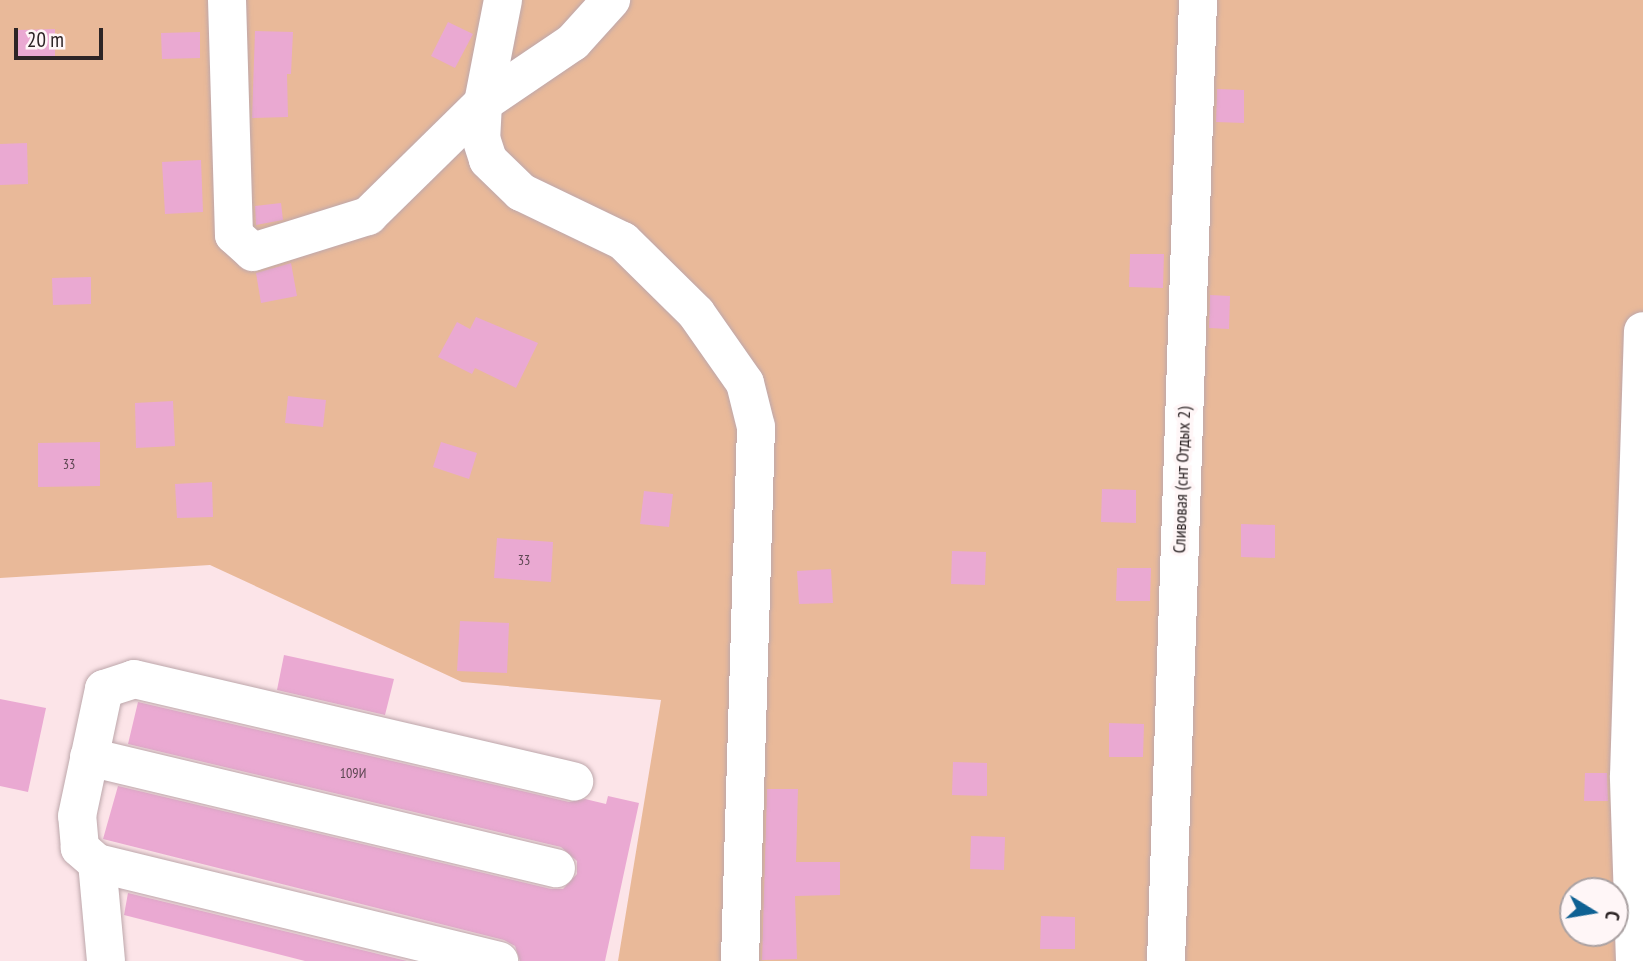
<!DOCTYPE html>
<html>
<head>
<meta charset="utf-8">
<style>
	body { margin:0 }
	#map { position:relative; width:1643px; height:961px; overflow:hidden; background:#fce4e8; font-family:"PT Sans Narrow",sans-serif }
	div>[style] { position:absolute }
	.green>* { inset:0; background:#e9b999 }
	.building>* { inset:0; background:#eaa9d2 }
	.roads { filter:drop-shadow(0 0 2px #bda7ab) drop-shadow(0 0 2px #bda7ab) }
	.minor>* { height:38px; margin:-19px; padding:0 19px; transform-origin:19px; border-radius:19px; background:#fff }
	span { translate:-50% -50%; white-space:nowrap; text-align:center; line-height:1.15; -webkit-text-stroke:7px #fff6f7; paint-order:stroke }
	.number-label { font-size:14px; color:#5c4651 }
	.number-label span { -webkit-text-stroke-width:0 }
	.street-label { font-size:18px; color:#2d2526 }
	.north { position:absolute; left:1559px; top:877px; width:70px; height:70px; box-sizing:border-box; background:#fff6f7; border:2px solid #aba2a3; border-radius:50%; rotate:101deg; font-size:19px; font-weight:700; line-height:28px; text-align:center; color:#2d2526 }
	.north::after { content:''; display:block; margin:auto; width:24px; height:32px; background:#0f6193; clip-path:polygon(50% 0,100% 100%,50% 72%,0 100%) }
	.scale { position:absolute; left:14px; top:28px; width:89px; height:32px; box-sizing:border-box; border:4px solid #2d2526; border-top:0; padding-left:9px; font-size:21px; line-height:24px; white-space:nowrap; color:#2d2526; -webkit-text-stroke:5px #fff6f7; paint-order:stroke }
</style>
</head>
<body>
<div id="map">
	<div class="green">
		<i style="clip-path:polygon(evenodd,0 0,1643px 0,1643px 961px,618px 961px,661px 700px,462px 682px,210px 565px,0 578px,0 0,1573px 891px,1615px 891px,1615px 933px,1573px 933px,1573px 891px)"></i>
	</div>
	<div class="building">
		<i style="clip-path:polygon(448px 22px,473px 34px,455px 68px,431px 56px)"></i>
		<i style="clip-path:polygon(55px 29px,55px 56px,17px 57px,17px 30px)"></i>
		<i style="clip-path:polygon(255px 31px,293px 32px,291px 74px,287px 74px,288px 117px,252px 118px)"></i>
		<i style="clip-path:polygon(200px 32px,200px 58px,162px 59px,161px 33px)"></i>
		<i style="clip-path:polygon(1217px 89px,1244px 90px,1244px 123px,1216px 122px)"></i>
		<i style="clip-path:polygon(27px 143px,28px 184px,0 185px,0 144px)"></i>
		<i style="clip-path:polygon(201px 160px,203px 212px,165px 214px,162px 162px)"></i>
		<i style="clip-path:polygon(281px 203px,283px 220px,256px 225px,255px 206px)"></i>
		<i style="clip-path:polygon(1130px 254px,1164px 254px,1163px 288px,1129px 287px)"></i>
		<i style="clip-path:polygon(291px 263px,297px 296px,261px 303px,256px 273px)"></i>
		<i style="clip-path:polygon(91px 277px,91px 304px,53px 305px,52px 278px)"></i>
		<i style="clip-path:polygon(1210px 295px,1230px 296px,1229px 329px,1209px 328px)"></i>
		<i style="clip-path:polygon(476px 317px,538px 343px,516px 388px,475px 368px,472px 374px,438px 357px,457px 322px,470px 329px)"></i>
		<i style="clip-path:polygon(288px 396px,326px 400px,323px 427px,285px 423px)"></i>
		<i style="clip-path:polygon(173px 401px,175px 446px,136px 448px,135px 403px)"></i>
		<i style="clip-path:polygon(100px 442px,100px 486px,38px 487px,38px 443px)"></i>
		<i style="clip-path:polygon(441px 442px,477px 453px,469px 479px,433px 467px)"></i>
		<i style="clip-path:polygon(212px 482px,213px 517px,177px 518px,175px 484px)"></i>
		<i style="clip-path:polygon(1102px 489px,1136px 490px,1136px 523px,1101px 522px)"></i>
		<i style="clip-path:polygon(644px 491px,673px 494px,669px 527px,640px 524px)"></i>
		<i style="clip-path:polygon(1241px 524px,1275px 525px,1275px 558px,1241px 557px)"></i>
		<i style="clip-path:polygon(497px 538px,553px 542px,551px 582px,494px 578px)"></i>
		<i style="clip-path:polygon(952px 551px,986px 552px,985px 585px,951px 584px)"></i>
		<i style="clip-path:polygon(1117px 568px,1151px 568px,1150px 601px,1116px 601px)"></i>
		<i style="clip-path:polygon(831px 569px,833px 603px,799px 604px,797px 571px)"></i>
		<i style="clip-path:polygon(460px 621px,509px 623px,507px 673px,457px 671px)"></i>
		<i style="clip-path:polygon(284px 655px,394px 679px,385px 715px,277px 690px)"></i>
		<i style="clip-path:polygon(0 699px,46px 708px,28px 792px,0 786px)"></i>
		<i style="clip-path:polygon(138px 702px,569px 802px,585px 799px,606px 804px,608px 796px,639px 803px,605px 961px,520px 961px,515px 946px,504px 940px,103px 839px,118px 786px,551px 889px,563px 889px,577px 874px,577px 861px,561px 847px,128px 744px)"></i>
		<i style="clip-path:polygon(1109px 723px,1144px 724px,1143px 757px,1109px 757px)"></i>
		<i style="clip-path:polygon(953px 762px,987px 763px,987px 796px,952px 795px)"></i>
		<i style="clip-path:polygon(1585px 773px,1607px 773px,1608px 801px,1584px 801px)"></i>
		<i style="clip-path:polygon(767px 789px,798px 789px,796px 862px,840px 862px,840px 895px,795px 896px,797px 959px,762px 960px)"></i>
		<i style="clip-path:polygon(971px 836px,1005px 837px,1004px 870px,970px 869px)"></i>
		<i style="clip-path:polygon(128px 893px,407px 961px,305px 961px,124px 915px)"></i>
		<i style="clip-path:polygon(1041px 916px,1075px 917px,1075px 949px,1040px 949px)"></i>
	</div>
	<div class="roads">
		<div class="minor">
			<i style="left:227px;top:0;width:235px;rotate:88.3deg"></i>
			<i style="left:234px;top:235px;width:25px;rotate:42deg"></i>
			<i style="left:253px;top:252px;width:121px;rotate:-17.4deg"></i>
			<i style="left:368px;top:216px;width:161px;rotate:-44.5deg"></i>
			<i style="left:483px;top:103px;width:109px;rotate:-34.1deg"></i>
			<i style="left:573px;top:42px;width:57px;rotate:-47.9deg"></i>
			<i style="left:503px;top:0;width:105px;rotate:101deg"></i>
			<i style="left:483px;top:103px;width:35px;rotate:93deg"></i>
			<i style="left:481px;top:138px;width:23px;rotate:72deg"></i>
			<i style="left:488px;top:160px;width:46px;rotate:44.1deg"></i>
			<i style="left:521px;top:192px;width:113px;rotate:25.7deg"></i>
			<i style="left:623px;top:241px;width:103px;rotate:44.6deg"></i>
			<i style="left:696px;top:313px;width:85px;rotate:55deg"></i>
			<i style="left:745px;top:383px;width:45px;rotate:76deg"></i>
			<i style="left:756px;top:427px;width:534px;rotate:91.72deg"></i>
			<i style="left:89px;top:757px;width:480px;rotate:13.4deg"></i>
			<i style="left:97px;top:863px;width:414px;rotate:13.7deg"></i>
			<i style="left:106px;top:961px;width:98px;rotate:-95.2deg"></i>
			<i style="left:97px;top:863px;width:23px;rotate:-139deg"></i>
			<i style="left:80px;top:848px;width:32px;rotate:-95deg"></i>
			<i style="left:77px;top:816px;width:130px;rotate:-78deg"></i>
			<i style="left:104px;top:689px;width:32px;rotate:-18deg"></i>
			<i style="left:134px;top:679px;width:452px;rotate:13.1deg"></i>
			<i style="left:1166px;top:961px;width:962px;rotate:-88.09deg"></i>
			<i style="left:1635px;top:961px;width:185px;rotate:-91.9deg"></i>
			<i style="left:1629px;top:776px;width:445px;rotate:-88.2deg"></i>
		</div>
	</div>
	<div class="number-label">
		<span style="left:69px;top:464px">33</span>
		<span style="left:524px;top:560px">33</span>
		<span style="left:353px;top:773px">109И</span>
	</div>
	<div class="street-label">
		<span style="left:1182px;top:480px;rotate:-88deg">Сливовая (снт Отдых 2)</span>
	</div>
	<div class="north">С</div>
	<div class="scale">20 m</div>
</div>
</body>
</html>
